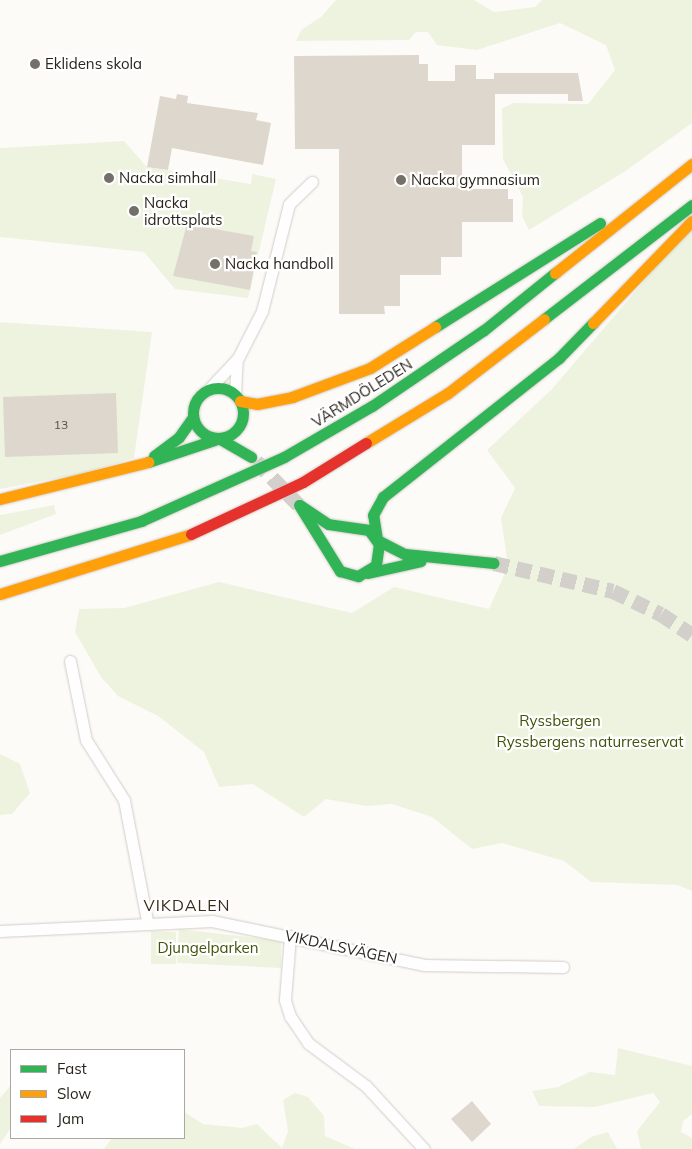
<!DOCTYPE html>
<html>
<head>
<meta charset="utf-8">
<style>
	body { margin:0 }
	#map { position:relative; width:692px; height:1149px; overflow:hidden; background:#fdfbf8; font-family:Mulish,sans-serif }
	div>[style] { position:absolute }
	.green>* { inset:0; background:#eef3e0 }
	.building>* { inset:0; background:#ded7ce }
	.secondary-tunnel>* { height:15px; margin-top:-7.5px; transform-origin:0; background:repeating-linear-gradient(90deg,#d3d0cc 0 15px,transparent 0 23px) }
	.roads { filter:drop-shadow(0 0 1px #d1cdc8) drop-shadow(0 0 1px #d1cdc8) }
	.street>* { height:11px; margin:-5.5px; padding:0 5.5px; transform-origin:5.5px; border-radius:5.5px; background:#fffefe }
	.fast>* { height:11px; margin:-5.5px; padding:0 5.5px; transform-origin:5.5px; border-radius:5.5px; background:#30b455 }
	.fast>.ring { margin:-5.5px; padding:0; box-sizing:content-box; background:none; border:11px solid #30b455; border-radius:50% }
	.slow>* { height:11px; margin:-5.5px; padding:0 5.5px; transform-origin:5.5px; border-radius:5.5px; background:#ff9f0a }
	.jam>* { height:11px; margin:-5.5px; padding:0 5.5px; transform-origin:5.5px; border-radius:5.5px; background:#e5322d }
	.dots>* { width:14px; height:14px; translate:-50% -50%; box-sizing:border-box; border:2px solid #fff; border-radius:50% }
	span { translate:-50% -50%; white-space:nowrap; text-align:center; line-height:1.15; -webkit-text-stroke:4.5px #fff; paint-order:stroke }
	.number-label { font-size:12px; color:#575148 }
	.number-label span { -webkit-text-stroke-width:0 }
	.poi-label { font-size:15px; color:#2a241c }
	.left { translate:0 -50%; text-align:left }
	.street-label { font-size:15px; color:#2a241c }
	.park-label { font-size:15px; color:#435209 }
	.neighbourhood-label { font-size:16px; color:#372b1a; letter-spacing:1px }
	.legend { position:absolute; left:10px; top:1049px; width:175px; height:90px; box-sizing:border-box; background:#fff; border:1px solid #aaa7a4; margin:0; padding:6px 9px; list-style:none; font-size:15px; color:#2a241c }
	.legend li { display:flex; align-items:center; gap:10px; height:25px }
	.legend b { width:25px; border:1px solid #aaa7a4 }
</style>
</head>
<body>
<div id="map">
	<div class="green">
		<i style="clip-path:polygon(336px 0,474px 0,494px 12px,535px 7px,542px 0,692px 0,692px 123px,624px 172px,529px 230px,522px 216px,523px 197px,503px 159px,502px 108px,514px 103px,588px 104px,615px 70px,606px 45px,560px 23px,477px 50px,437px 45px,428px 32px,416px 32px,409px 40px,296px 41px,301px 30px,321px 17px)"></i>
		<i style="clip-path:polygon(124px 141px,147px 167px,251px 184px,252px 174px,276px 179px,248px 298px,175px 289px,144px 252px,0 237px,0 148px)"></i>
		<i style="clip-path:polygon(692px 225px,692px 891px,677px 885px,591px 882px,564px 861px,502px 843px,472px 849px,432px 817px,392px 804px,366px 806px,326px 799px,304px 817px,253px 784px,219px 787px,204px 752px,158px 716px,118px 696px,101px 677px,75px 632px,79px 609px,124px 608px,219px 582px,352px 613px,394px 587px,489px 609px,508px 566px,501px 518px,515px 488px,487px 450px,552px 389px)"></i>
		<i style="clip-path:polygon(0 322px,152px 332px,134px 458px,80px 474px,0 489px)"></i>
		<i style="clip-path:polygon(54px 505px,56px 514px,0 535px,0 515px)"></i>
		<i style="clip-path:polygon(0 754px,20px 764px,30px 793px,12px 814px,0 815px)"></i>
		<i style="clip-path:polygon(179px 929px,281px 941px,281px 968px,177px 963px)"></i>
		<i style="clip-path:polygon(151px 931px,176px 932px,176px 964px,151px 964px)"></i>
		<i style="clip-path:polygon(618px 1048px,692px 1066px,692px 1114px,683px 1121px,681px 1132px,692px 1138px,692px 1149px,641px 1149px,637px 1131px,660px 1102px,653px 1093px,595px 1107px,539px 1106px,532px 1091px,558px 1087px,590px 1072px,615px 1075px)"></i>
		<i style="clip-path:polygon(11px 1085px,11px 1128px,0 1144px,0 1098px)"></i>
		<i style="clip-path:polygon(295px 1093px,308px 1097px,324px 1116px,325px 1136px,355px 1149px,104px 1149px,112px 1138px,184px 1138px,184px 1112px,203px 1124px,242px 1128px,257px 1124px,282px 1148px,288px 1131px,283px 1100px)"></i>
		<i style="clip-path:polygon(608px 1132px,617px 1149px,574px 1149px,591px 1137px)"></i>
	</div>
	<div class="building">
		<i style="clip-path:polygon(419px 55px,419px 64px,428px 64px,428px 81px,455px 81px,455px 65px,476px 65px,476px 79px,494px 79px,494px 73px,578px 73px,583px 101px,568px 101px,568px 94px,495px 94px,495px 145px,462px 145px,462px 189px,508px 189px,508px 199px,513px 199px,513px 222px,462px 222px,462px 257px,441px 257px,441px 275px,400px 275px,400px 306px,384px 306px,385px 314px,339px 314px,339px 149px,295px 149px,294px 56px)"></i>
		<i style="clip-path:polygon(177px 94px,188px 96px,187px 103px,258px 113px,256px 120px,271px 123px,263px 165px,172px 148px,168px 170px,147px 167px,160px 96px,176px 99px)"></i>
		<i style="clip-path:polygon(187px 224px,254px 236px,251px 251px,257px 252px,250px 290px,173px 276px)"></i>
		<i style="clip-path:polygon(116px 393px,118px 453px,5px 457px,3px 397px)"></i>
		<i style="clip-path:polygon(472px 1101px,491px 1124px,472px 1142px,451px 1119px)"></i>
	</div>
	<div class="secondary-tunnel">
		<i style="left:256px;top:461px;width:62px;rotate:45.7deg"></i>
		<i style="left:494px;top:563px;width:122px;rotate:13.2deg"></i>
		<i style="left:613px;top:591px;width:53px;rotate:25.6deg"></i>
		<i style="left:661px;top:614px;width:37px;rotate:34deg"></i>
	</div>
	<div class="roads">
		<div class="street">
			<i style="left:207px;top:391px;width:45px;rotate:-46.8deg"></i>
			<i style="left:238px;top:358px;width:53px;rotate:-62.9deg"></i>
			<i style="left:262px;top:311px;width:110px;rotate:-75.8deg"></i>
			<i style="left:289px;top:204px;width:32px;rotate:-44deg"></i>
			<i style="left:235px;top:394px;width:34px;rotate:-87deg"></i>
			<i style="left:70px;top:661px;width:81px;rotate:78.6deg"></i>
			<i style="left:86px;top:740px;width:71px;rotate:57.7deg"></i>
			<i style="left:124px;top:800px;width:123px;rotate:79.2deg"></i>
			<i style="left:0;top:931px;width:212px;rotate:-2.7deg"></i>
			<i style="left:212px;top:921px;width:217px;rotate:11.7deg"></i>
			<i style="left:424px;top:965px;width:139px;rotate:0.8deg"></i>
			<i style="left:290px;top:936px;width:64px;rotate:94.5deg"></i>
			<i style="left:285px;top:1000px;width:17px;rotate:73deg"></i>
			<i style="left:290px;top:1016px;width:32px;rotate:56deg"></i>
			<i style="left:308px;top:1043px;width:72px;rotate:36.6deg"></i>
			<i style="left:366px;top:1086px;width:86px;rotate:47.4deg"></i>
		</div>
		<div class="fast">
			<i style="left:544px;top:319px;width:187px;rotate:-37.6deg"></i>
			<i style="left:435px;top:327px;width:195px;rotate:-32.2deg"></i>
			<i class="ring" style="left:193px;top:388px;width:39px;height:39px"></i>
			<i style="left:220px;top:439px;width:36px;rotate:30deg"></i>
			<i style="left:154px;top:456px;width:31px;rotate:-37deg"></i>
			<i style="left:179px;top:437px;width:24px;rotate:-55deg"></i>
			<i style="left:148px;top:462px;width:73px;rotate:-18.4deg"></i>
			<i style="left:299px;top:505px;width:78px;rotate:58.2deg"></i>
			<i style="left:340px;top:571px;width:19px;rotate:16deg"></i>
			<i style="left:358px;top:576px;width:21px;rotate:-31deg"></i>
			<i style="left:376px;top:565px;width:21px;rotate:-82deg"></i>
			<i style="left:379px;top:544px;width:17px;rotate:-126deg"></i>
			<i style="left:369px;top:530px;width:41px;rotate:-171.7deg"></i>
			<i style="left:328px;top:524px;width:34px;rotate:-146deg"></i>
			<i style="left:377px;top:539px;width:24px;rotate:-99deg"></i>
			<i style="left:373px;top:515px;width:21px;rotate:-61deg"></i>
			<i style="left:383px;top:497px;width:224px;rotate:-38.3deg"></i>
			<i style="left:559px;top:358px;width:49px;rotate:-45.8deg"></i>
			<i style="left:377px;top:540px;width:31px;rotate:27deg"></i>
			<i style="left:405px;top:554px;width:89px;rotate:5.8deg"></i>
			<i style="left:0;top:561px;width:147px;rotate:-15.8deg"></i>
			<i style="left:141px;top:521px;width:157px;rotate:-24.1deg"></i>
			<i style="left:284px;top:457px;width:102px;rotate:-30.1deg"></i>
			<i style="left:372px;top:406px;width:135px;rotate:-34.2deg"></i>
			<i style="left:484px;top:330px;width:91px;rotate:-38.8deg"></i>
			<i style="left:368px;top:573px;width:54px;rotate:-12.8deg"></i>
		</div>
		<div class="slow">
			<i style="left:555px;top:273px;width:175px;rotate:-38.5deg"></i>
			<i style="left:593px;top:323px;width:142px;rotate:-45.9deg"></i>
			<i style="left:240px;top:401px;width:17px;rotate:10deg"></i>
			<i style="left:257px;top:404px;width:36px;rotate:-11deg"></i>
			<i style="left:292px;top:397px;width:83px;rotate:-20.4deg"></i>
			<i style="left:370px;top:368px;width:77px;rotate:-32.2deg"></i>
			<i style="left:366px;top:443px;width:96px;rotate:-31.4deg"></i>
			<i style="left:448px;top:393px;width:121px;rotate:-37.6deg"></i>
			<i style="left:0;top:499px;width:153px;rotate:-14deg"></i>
			<i style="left:0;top:594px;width:200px;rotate:-17.4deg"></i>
		</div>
		<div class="jam">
			<i style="left:191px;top:534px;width:123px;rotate:-24.9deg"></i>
			<i style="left:303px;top:482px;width:74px;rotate:-31.8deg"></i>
		</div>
	</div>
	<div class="dots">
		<i style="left:35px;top:64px;background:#746f69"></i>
		<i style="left:109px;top:178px;background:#746f69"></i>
		<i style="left:401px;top:180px;background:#746f69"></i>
		<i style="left:134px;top:211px;background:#746f69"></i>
		<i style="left:215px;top:264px;background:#746f69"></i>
	</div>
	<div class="number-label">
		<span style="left:61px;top:425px">13</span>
	</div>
	<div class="poi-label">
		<span class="left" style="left:45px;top:64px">Eklidens skola</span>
		<span class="left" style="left:119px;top:178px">Nacka simhall</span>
		<span class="left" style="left:411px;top:180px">Nacka gymnasium</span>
		<span class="left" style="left:144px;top:211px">Nacka<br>idrottsplats</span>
		<span class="left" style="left:225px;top:264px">Nacka handboll</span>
	</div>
	<div class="street-label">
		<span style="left:362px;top:393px;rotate:-32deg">VÄRMDÖLEDEN</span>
		<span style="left:341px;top:947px;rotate:12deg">VIKDALSVÄGEN</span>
	</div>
	<div class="park-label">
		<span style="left:560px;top:721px">Ryssbergen</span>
		<span style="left:590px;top:742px">Ryssbergens naturreservat</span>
		<span style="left:208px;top:948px">Djungelparken</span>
	</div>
	<div class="neighbourhood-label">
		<span style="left:187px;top:905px">VIKDALEN</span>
	</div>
	<ul class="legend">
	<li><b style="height:6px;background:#30b455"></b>Fast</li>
	<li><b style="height:6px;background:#ff9f0a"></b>Slow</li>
	<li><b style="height:6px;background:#e5322d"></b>Jam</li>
	</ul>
</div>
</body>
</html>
